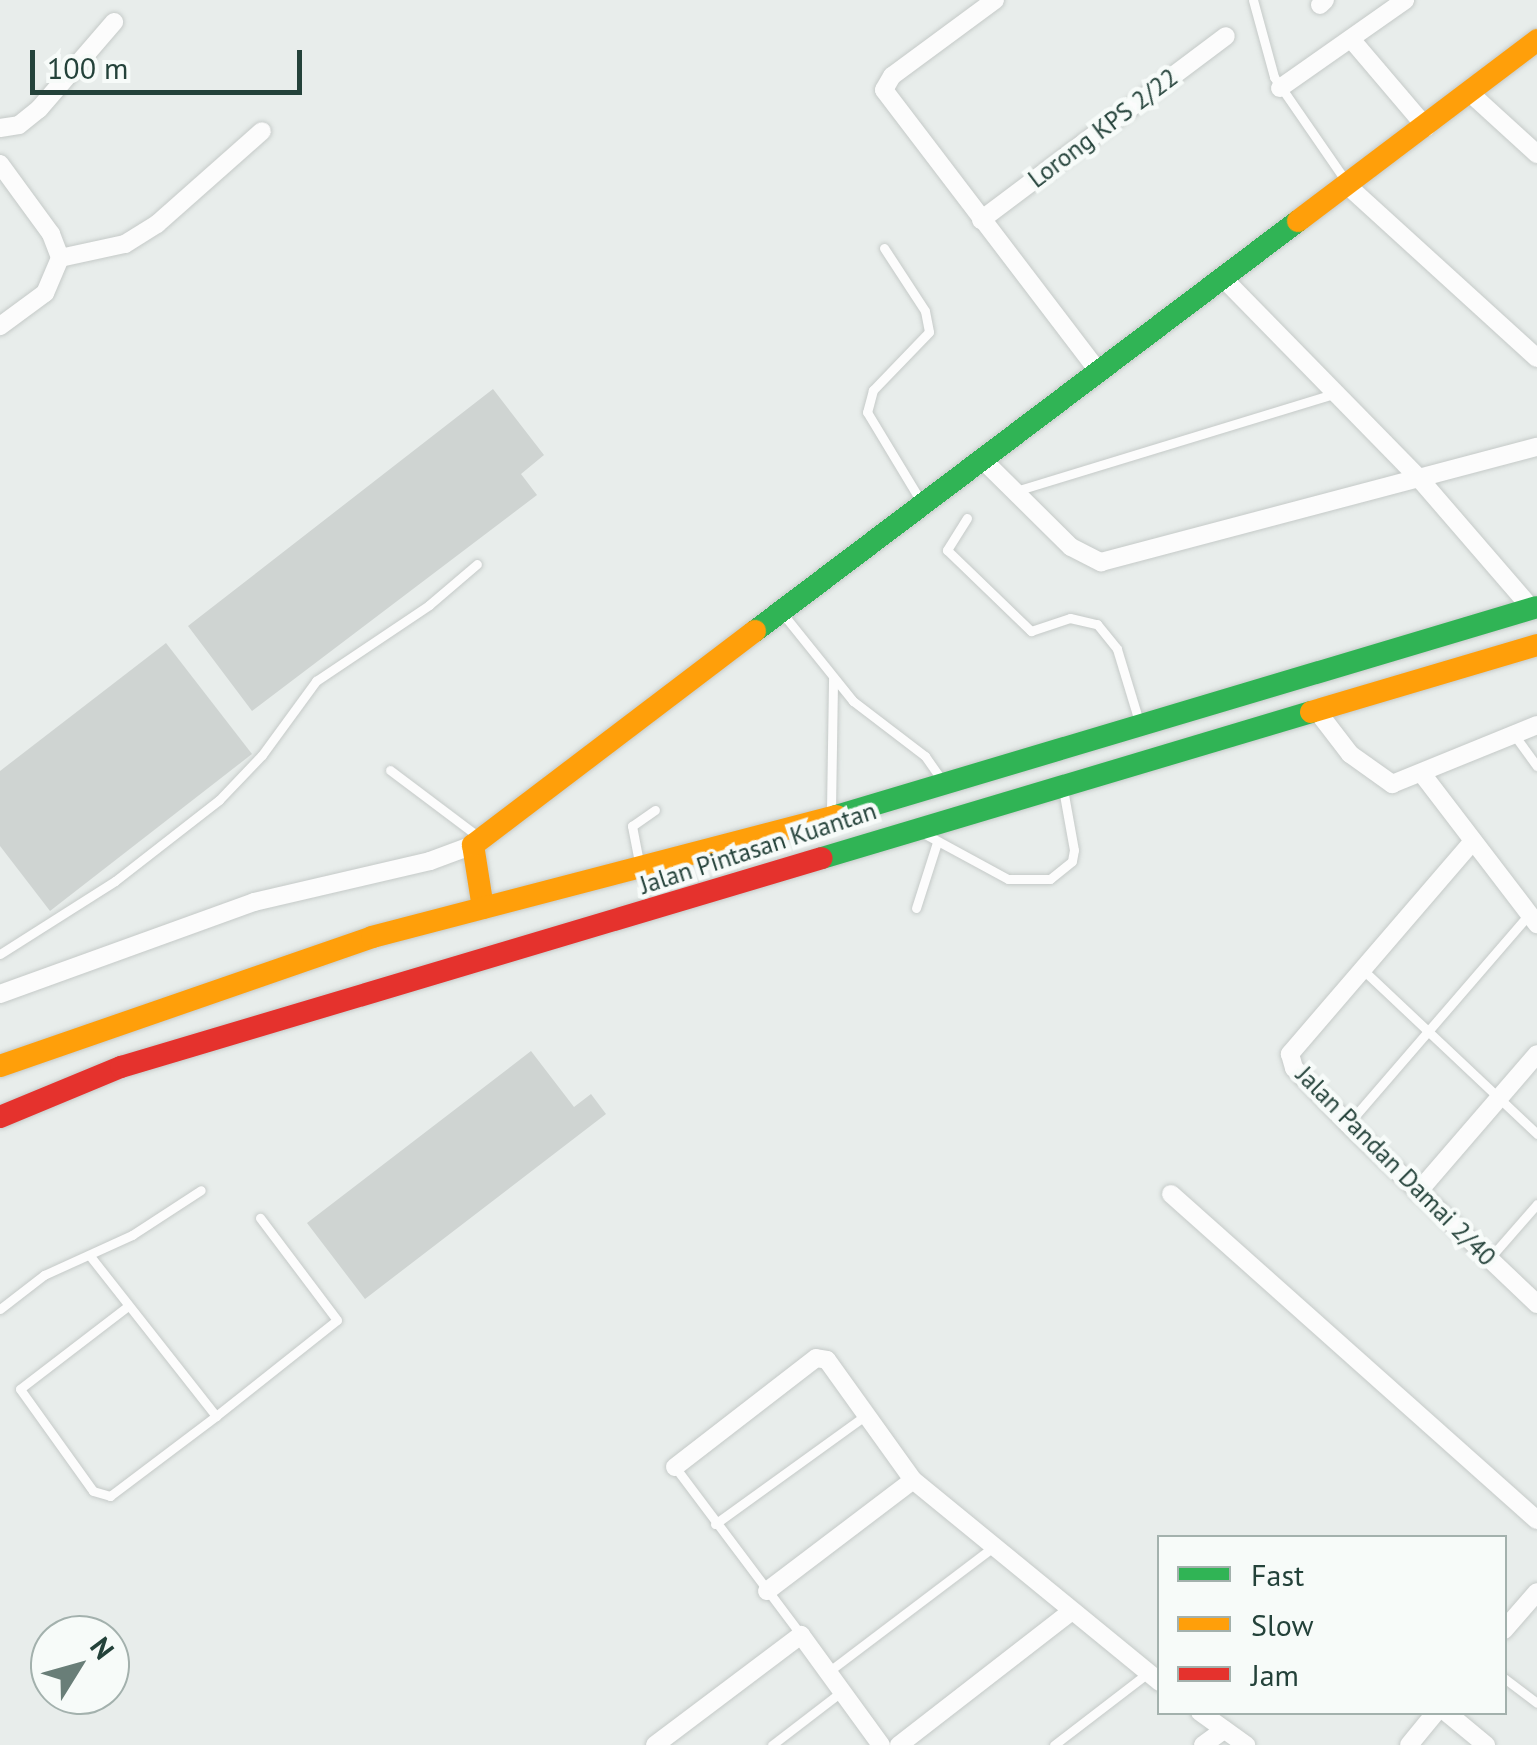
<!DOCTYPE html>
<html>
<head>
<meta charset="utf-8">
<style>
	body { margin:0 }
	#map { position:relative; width:1537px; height:1745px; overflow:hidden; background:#e8edeb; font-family:"PT Sans",sans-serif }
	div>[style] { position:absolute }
	.building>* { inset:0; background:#cfd4d2 }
	.roads { filter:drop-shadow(0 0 2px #c5cac8) drop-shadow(0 0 2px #c5cac8) }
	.lane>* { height:9px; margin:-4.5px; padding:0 4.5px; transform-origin:4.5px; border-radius:4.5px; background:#fcfcfc }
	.street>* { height:18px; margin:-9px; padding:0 9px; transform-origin:9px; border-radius:9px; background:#fcfcfc }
	.fast>* { height:22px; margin:-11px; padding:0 11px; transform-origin:11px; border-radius:11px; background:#30b455 }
	.slow>* { height:22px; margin:-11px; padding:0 11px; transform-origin:11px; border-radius:11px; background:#ff9f0a }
	.jam>* { height:22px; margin:-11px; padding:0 11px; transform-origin:11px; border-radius:11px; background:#e5322d }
	span { translate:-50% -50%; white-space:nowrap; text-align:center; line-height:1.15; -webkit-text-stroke:9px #f7fbf9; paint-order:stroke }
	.street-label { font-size:25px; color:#24423a }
	.legend { position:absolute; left:1157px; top:1535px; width:350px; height:180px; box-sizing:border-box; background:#f7fbf9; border:2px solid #a3b1ad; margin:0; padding:12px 18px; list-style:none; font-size:30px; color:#24423a }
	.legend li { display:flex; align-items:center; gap:20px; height:50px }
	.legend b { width:50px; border:2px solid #a3b1ad }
	.north { position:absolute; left:30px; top:1615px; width:100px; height:100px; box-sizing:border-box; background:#f7fbf9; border:2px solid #a3b1ad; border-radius:50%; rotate:53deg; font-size:28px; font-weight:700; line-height:40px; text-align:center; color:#24423a }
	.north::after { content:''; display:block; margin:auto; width:35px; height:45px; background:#697e78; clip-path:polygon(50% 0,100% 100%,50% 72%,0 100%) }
	.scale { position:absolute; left:30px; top:50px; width:272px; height:45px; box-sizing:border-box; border:5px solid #24423a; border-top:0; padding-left:12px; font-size:30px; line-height:35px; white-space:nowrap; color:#24423a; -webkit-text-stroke:8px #f7fbf9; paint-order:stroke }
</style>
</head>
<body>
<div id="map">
	<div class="building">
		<i style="clip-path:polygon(493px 389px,544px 455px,521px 474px,537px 495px,252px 711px,188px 626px)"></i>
		<i style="clip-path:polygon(166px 643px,252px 754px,50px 911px,0 846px,0 771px)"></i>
		<i style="clip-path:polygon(531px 1051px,574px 1107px,591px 1094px,606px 1114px,365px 1299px,307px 1223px)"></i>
	</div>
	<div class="roads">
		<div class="lane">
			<i style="left:1253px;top:0;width:80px;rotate:74.7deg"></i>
			<i style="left:1274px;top:77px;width:125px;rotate:55.4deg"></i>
			<i style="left:884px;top:248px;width:75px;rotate:56.9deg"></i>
			<i style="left:925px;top:311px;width:21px;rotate:79deg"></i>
			<i style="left:929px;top:332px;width:81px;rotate:134deg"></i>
			<i style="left:873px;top:390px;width:23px;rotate:105deg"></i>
			<i style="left:867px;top:412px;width:103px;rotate:58.9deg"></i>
			<i style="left:1016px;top:491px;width:332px;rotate:-17deg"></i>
			<i style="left:967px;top:518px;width:38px;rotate:122deg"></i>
			<i style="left:947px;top:550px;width:117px;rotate:44deg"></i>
			<i style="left:1031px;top:631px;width:41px;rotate:-18.4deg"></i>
			<i style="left:1070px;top:618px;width:28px;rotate:13deg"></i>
			<i style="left:1097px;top:624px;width:32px;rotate:51deg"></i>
			<i style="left:1117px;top:649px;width:72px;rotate:73.1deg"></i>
			<i style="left:783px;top:614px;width:112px;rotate:51.2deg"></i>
			<i style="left:853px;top:701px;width:91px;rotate:37.4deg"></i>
			<i style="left:925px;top:756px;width:29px;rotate:55deg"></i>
			<i style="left:1515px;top:736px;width:37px;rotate:54deg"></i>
			<i style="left:390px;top:770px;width:111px;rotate:37deg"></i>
			<i style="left:831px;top:810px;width:132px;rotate:-89.1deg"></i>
			<i style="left:925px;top:834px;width:94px;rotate:28.5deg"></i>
			<i style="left:1008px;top:879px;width:42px"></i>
			<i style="left:1050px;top:879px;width:28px;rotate:-39deg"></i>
			<i style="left:1072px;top:861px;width:11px;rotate:-80deg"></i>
			<i style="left:1074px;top:850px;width:62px;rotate:-100.2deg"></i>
			<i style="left:639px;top:862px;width:37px;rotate:-101deg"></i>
			<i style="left:632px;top:826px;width:28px;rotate:-35deg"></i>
			<i style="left:916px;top:908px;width:69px;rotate:-72.3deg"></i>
			<i style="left:0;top:954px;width:136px;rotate:-32.4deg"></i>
			<i style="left:115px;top:881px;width:132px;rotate:-37.9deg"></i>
			<i style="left:219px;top:800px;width:62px;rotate:-46.3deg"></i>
			<i style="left:262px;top:755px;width:92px;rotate:-53.9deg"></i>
			<i style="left:316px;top:681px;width:136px;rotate:-33.9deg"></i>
			<i style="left:429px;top:605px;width:63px;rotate:-40.5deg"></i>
			<i style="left:1361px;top:968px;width:242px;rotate:43.3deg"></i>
			<i style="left:1348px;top:1124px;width:277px;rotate:-49.2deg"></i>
			<i style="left:90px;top:1256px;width:204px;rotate:51.8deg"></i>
			<i style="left:216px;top:1416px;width:154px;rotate:-38.4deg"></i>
			<i style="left:337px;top:1320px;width:128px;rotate:-127deg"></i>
			<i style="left:1489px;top:1259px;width:73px;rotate:-48.9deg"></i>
			<i style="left:128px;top:1306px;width:136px;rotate:142.5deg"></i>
			<i style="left:20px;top:1389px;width:125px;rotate:54.4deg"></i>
			<i style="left:93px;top:1491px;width:18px;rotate:16deg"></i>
			<i style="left:110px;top:1496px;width:133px;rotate:-37deg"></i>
			<i style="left:0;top:1309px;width:56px;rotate:-37.7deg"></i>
			<i style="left:44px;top:1275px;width:97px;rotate:-24.4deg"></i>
			<i style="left:132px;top:1235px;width:82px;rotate:-33.1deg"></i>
			<i style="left:675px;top:1467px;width:210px;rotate:53.1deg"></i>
			<i style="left:715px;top:1524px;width:186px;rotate:-35.8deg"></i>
			<i style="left:828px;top:1672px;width:207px;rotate:-37.1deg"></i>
			<i style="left:1504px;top:1678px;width:41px;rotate:37.1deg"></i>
			<i style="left:772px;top:1745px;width:87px;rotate:-37.5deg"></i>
			<i style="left:1054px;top:1745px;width:118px;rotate:-37.5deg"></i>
		</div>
		<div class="street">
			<i style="left:995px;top:0;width:128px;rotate:143.6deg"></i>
			<i style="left:892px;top:76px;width:16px;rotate:120deg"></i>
			<i style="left:884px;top:90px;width:355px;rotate:52.7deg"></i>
			<i style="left:1320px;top:5px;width:7px;rotate:-45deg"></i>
			<i style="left:1351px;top:39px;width:116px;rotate:49.6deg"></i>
			<i style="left:1280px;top:88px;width:153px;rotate:-35.1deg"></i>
			<i style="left:1470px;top:93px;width:91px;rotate:42.3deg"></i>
			<i style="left:0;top:128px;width:19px;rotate:-9deg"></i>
			<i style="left:19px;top:125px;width:26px;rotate:-39deg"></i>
			<i style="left:39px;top:109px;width:115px;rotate:-49.2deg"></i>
			<i style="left:0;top:164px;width:87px;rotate:53.9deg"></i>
			<i style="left:51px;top:234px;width:26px;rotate:69deg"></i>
			<i style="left:60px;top:258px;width:38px;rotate:113deg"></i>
			<i style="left:45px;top:293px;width:56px;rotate:143.7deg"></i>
			<i style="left:1349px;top:187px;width:254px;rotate:42.3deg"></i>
			<i style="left:981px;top:220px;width:306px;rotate:-36.9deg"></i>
			<i style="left:60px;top:258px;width:66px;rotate:-12.2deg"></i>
			<i style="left:125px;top:244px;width:38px;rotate:-32deg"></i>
			<i style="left:157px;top:224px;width:140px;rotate:-41.5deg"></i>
			<i style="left:1224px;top:279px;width:277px;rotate:45.6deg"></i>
			<i style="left:1418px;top:477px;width:174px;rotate:49.2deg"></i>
			<i style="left:984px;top:461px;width:122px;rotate:44.7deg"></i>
			<i style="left:1071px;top:547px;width:34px;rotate:27deg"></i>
			<i style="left:1101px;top:562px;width:451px;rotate:-14.8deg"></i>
			<i style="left:1317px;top:711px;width:54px;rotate:52.5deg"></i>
			<i style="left:1350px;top:754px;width:52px;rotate:35.5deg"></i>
			<i style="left:1392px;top:784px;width:157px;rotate:-22.1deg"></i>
			<i style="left:1423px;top:775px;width:188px;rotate:52.6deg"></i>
			<i style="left:1473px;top:841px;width:281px;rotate:130.7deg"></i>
			<i style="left:1290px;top:1054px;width:15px;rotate:74deg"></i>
			<i style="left:1294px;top:1068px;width:78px;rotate:46deg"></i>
			<i style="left:1348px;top:1124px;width:261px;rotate:43.6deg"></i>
			<i style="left:0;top:994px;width:270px;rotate:-19.9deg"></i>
			<i style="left:254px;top:902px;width:181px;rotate:-13.1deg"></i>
			<i style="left:430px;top:861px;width:46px;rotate:-20.4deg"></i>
			<i style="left:1418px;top:1192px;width:182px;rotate:-49.2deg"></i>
			<i style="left:1171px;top:1194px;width:490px;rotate:41.7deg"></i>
			<i style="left:675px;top:1467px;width:178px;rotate:-37.7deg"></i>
			<i style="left:816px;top:1358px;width:11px;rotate:10deg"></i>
			<i style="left:827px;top:1360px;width:148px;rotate:54.4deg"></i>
			<i style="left:913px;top:1480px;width:319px;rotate:39.3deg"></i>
			<i style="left:767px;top:1591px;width:183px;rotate:-37.2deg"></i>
			<i style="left:1504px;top:1630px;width:50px;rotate:-49deg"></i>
			<i style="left:1200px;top:1712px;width:57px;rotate:35.7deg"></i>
			<i style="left:1446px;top:1712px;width:52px;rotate:39.5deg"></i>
			<i style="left:655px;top:1745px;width:183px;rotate:-37deg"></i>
			<i style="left:801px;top:1635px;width:136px;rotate:54deg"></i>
			<i style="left:899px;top:1745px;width:214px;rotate:-37.8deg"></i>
			<i style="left:1203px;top:1745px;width:26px;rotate:-36deg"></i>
			<i style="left:1409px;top:1745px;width:43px;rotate:-50.7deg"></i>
		</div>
		<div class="fast">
			<i style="left:755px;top:631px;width:680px;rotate:-37.06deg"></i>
			<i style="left:836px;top:816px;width:731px;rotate:-16.6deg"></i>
			<i style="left:822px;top:858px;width:510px;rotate:-16.62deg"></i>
		</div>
		<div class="slow">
			<i style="left:1298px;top:221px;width:300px;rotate:-37.1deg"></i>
			<i style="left:1311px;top:712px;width:236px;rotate:-16.5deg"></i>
			<i style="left:483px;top:908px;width:64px;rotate:-99deg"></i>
			<i style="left:473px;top:845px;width:354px;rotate:-37.2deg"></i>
			<i style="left:0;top:1066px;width:394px;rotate:-19.1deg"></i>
			<i style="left:372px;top:937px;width:480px;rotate:-14.6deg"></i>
		</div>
		<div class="jam">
			<i style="left:0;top:1117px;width:131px;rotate:-22.5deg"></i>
			<i style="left:121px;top:1067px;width:731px;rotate:-16.6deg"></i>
		</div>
	</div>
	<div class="street-label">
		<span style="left:1103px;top:128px;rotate:-37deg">Lorong KPS 2/22</span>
		<span style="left:758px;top:848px;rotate:-18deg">Jalan Pintasan Kuantan</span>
		<span style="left:1396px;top:1166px;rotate:45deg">Jalan Pandan Damai 2/40</span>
	</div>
	<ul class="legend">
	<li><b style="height:12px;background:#30b455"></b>Fast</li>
	<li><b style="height:12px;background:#ff9f0a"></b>Slow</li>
	<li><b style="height:12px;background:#e5322d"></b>Jam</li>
	</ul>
	<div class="north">N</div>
	<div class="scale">100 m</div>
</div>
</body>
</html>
